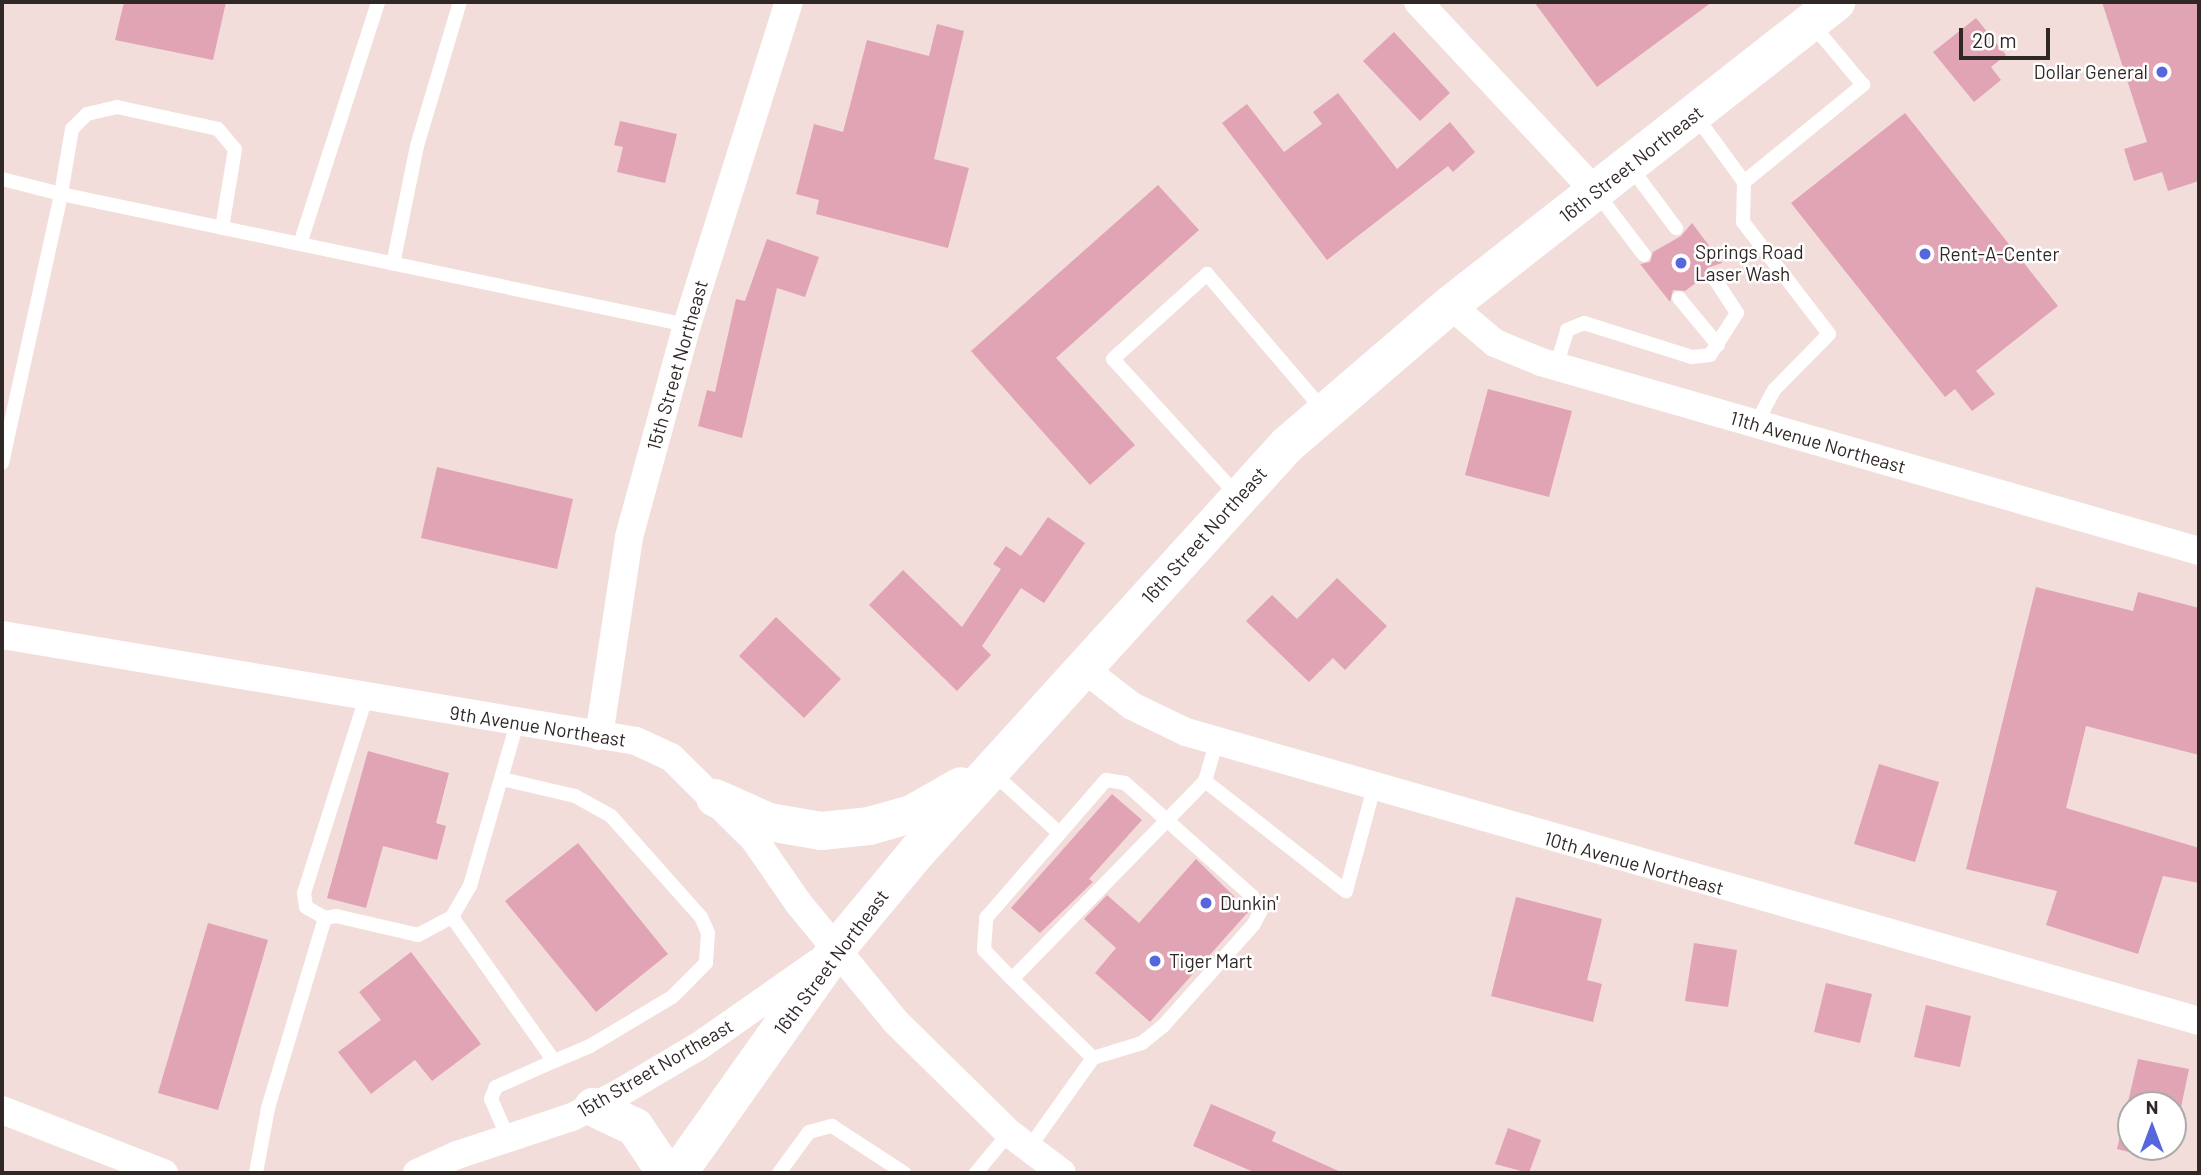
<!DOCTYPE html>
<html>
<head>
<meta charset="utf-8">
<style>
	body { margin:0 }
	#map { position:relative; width:2201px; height:1175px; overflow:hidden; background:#f2dddb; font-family:Barlow,sans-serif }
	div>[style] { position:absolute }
	.building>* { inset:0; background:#e1a4b4 }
	.lane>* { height:14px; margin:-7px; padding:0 7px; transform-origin:7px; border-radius:7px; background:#fff }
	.street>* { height:28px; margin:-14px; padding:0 14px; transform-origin:14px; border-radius:14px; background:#fff }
	.secondary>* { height:38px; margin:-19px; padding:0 19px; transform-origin:19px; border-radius:19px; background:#fff }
	.dots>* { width:19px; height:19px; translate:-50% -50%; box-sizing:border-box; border:4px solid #fff; border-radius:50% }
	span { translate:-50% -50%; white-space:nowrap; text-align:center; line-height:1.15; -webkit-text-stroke:5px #fff; paint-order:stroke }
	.poi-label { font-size:19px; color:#302827 }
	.right { translate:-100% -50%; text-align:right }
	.left { translate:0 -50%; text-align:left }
	.street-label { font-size:19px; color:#302827 }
	.frame { position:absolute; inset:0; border:4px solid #302827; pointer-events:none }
	.north { position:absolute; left:2117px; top:1091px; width:70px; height:70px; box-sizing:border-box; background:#fff; border:2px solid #aca9a9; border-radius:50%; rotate:0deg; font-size:19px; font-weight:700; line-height:28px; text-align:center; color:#302827 }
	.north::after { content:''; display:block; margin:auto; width:24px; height:32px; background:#5666dd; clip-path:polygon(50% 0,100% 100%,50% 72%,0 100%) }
	.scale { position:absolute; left:1959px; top:28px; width:91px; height:32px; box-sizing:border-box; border:4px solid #302827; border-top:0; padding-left:9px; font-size:21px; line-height:24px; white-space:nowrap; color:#302827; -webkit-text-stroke:5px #fff; paint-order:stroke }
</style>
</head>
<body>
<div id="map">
	<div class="building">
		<i style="clip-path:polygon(124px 2px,226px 2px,213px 60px,115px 40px)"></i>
		<i style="clip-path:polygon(1534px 2px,1712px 2px,1597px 87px)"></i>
		<i style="clip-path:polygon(2102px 2px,2199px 2px,2199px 181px,2168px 191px,2162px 172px,2134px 181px,2124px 149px,2147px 142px)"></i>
		<i style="clip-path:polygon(1976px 18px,2006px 55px,1991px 67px,2001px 80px,1974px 102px,1933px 52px)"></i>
		<i style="clip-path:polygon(937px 24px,964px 31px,934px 159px,969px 168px,948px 248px,816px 214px,819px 200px,796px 194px,814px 124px,843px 132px,867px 40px,929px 56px)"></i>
		<i style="clip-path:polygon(1394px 32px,1450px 93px,1420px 121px,1363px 61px)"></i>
		<i style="clip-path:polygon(1338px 93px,1397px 169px,1450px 122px,1475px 152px,1453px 172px,1448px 166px,1327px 260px,1222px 123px,1247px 104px,1284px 152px,1322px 124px,1313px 112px)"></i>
		<i style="clip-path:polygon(1905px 113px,2058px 306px,1976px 371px,1995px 394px,1972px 411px,1955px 389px,1945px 397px,1791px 203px)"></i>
		<i style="clip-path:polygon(620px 121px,677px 134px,665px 183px,617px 172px,623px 147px,614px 145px)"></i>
		<i style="clip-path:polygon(1158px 185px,1199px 230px,1056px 358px,1135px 445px,1090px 485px,971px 351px)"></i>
		<i style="clip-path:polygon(1692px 223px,1722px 263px,1707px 268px,1704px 277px,1685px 291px,1673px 290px,1670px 302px,1640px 264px,1650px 262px,1653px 252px,1681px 236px)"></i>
		<i style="clip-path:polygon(767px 239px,819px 257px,805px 297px,777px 288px,742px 438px,698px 426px,707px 390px,715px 392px,736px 299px,745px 301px)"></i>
		<i style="clip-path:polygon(1488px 389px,1572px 411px,1549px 497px,1465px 475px)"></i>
		<i style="clip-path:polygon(437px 467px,573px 499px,557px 569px,421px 538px)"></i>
		<i style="clip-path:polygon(1048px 517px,1085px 543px,1044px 603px,1021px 588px,982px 646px,991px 655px,957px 691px,869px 605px,903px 570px,962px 627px,1001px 569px,993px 564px,1006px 546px,1021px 556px)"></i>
		<i style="clip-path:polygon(1337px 578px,1387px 626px,1345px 670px,1333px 658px,1309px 682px,1246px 621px,1272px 595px,1297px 619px)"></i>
		<i style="clip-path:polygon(2036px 587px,2133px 611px,2138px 592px,2199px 608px,2199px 755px,2086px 726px,2066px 808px,2199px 848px,2199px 883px,2163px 876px,2138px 954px,2046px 925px,2057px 891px,1966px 869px)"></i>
		<i style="clip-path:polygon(776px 617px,841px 679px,804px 718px,739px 656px)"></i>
		<i style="clip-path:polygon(368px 751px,449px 773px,436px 823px,446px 826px,437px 860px,383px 846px,366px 908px,327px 898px)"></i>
		<i style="clip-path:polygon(1879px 764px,1939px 782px,1915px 862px,1854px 844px)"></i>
		<i style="clip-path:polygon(1112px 794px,1142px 820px,1089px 879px,1093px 882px,1040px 933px,1011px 908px)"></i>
		<i style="clip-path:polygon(578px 843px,668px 954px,596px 1012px,505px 901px)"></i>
		<i style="clip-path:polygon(1196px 859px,1249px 911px,1150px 1022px,1095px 973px,1116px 948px,1084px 919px,1107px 895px,1139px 923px)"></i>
		<i style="clip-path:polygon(1516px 897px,1602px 919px,1587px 980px,1602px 984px,1593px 1022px,1491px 996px)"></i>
		<i style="clip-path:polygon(208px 923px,268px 940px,218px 1110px,158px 1093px)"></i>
		<i style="clip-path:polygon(1694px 943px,1737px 950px,1728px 1007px,1685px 1001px)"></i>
		<i style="clip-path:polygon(411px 952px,481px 1044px,432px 1081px,415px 1060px,371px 1094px,338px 1052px,381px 1020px,359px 992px)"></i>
		<i style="clip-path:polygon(1826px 983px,1872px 994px,1860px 1043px,1814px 1032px)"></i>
		<i style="clip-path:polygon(1926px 1005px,1971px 1016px,1960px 1067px,1914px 1057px)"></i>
		<i style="clip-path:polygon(2138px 1059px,2189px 1069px,2179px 1117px,2173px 1115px,2173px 1105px,2131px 1105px,2131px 1147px,2159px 1147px,2156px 1159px,2117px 1149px)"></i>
		<i style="clip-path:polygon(1211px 1104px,1276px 1132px,1272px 1141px,1343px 1173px,1256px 1173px,1193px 1146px)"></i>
		<i style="clip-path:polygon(1508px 1128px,1541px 1140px,1529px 1173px,1495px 1164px)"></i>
	</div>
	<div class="lane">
		<i style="left:1695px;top:115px;width:83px;rotate:53.8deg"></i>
		<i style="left:1744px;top:182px;width:154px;rotate:-39.2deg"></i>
		<i style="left:1863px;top:85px;width:80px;rotate:-129.9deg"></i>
		<i style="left:1629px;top:165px;width:79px;rotate:53.3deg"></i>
		<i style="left:2px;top:179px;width:61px;rotate:14.3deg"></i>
		<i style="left:61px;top:194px;width:66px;rotate:-80.4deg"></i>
		<i style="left:72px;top:129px;width:21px;rotate:-45deg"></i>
		<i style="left:87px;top:114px;width:31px;rotate:-13deg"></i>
		<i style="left:117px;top:107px;width:103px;rotate:12.3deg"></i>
		<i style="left:218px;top:129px;width:26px;rotate:50deg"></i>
		<i style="left:235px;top:149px;width:80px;rotate:99.3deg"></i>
		<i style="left:1744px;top:182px;width:40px;rotate:91.4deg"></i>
		<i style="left:1743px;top:222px;width:141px;rotate:52.5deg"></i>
		<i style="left:1829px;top:334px;width:78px;rotate:134.5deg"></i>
		<i style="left:1774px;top:390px;width:38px;rotate:118deg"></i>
		<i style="left:1596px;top:192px;width:79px;rotate:52.7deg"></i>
		<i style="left:300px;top:244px;width:254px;rotate:-72.1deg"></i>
		<i style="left:393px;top:264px;width:120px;rotate:-78.5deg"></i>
		<i style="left:417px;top:146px;width:150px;rotate:-73.4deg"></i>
		<i style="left:1679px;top:298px;width:61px;rotate:50.3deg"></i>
		<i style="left:1556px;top:367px;width:39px;rotate:-73deg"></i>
		<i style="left:1567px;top:330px;width:18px;rotate:-22deg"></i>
		<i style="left:1584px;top:323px;width:113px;rotate:17.5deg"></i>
		<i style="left:1692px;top:357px;width:18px;rotate:-6deg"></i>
		<i style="left:1710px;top:355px;width:50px;rotate:-57.3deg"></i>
		<i style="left:1737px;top:313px;width:44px;rotate:-123deg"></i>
		<i style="left:2px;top:463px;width:275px;rotate:-77.6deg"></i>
		<i style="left:61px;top:194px;width:640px;rotate:11.82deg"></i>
		<i style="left:1238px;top:496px;width:185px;rotate:-132.4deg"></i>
		<i style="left:1113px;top:359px;width:127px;rotate:-42.1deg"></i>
		<i style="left:1207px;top:274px;width:179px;rotate:49.5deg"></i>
		<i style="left:993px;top:773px;width:86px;rotate:42.2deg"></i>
		<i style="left:502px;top:779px;width:75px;rotate:13.1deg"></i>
		<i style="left:575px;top:796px;width:41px;rotate:29.1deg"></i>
		<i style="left:611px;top:816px;width:135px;rotate:48.3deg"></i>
		<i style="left:701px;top:917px;width:17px;rotate:66deg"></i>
		<i style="left:708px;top:933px;width:30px;rotate:94deg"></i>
		<i style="left:706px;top:963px;width:48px;rotate:135deg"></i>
		<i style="left:672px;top:997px;width:96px;rotate:149.1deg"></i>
		<i style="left:590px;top:1046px;width:39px;rotate:157deg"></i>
		<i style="left:1205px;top:781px;width:179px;rotate:38deg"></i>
		<i style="left:1346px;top:891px;width:108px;rotate:-74.9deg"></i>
		<i style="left:452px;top:917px;width:176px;rotate:54.7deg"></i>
		<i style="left:554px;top:1061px;width:64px;rotate:155.9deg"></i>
		<i style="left:496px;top:1087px;width:13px;rotate:113deg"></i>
		<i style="left:491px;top:1099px;width:45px;rotate:66.3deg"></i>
		<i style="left:325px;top:918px;width:22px;rotate:-150deg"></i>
		<i style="left:306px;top:907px;width:14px;rotate:-98deg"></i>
		<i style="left:304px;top:893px;width:205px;rotate:-72.4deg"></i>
		<i style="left:1012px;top:979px;width:40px;rotate:-134deg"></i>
		<i style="left:984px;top:950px;width:32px;rotate:-86deg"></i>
		<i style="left:986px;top:918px;width:183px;rotate:-49deg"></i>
		<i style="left:1106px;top:780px;width:19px;rotate:9deg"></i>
		<i style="left:1125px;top:783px;width:170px;rotate:41.7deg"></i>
		<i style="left:1252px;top:896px;width:18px;rotate:63deg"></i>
		<i style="left:1260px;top:912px;width:13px;rotate:117deg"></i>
		<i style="left:1254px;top:924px;width:137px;rotate:131.7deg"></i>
		<i style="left:1163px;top:1026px;width:27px;rotate:141deg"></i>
		<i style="left:1142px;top:1043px;width:51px;rotate:163deg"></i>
		<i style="left:1029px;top:1148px;width:110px;rotate:-54.6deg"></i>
		<i style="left:1093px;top:1058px;width:113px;rotate:-135.7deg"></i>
		<i style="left:1012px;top:979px;width:277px;rotate:-45.7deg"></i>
		<i style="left:1205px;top:781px;width:43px;rotate:-73.7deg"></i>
		<i style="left:256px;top:1173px;width:66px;rotate:-79.5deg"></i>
		<i style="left:268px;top:1108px;width:198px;rotate:-73.3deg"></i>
		<i style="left:325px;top:918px;width:11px;rotate:-10deg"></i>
		<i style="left:336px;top:916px;width:84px;rotate:13deg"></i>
		<i style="left:418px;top:935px;width:38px;rotate:-28deg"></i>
		<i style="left:452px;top:917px;width:36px;rotate:-60deg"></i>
		<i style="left:470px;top:886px;width:170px;rotate:-73.9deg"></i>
		<i style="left:779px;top:1173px;width:51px;rotate:-53.8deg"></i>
		<i style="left:809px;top:1132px;width:24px;rotate:-15deg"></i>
		<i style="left:832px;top:1126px;width:86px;rotate:33.1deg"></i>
		<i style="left:976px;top:1173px;width:52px;rotate:-50.5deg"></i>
	</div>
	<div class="street">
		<i style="left:1418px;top:2px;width:260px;rotate:46.9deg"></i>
		<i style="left:1450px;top:305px;width:59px;rotate:40.2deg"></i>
		<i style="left:1495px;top:343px;width:50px;rotate:22.4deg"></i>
		<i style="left:1541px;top:362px;width:685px;rotate:16.03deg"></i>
		<i style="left:2px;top:635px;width:643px;rotate:9.49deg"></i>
		<i style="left:636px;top:741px;width:38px;rotate:25deg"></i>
		<i style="left:671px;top:757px;width:117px;rotate:44.7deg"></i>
		<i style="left:754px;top:839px;width:79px;rotate:55.3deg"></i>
		<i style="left:799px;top:904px;width:153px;rotate:50.6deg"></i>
		<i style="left:896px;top:1022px;width:158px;rotate:44.5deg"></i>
		<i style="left:1009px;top:1133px;width:66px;rotate:37deg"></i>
		<i style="left:1084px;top:669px;width:61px;rotate:37.6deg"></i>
		<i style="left:1132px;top:706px;width:60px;rotate:25.7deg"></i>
		<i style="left:1186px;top:732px;width:1053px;rotate:15.92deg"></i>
		<i style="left:599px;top:736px;width:201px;rotate:-81.4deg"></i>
		<i style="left:629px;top:537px;width:220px;rotate:-74.7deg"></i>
		<i style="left:687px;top:325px;width:339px;rotate:-72.5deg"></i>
		<i style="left:2px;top:1110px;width:174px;rotate:21.3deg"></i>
		<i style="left:417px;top:1173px;width:44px;rotate:-24.2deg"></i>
		<i style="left:457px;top:1155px;width:121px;rotate:-18.3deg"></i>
		<i style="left:572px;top:1117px;width:49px;rotate:-26.6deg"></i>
		<i style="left:616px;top:1095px;width:96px;rotate:-30.6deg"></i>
		<i style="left:699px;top:1046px;width:146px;rotate:-35deg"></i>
	</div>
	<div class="secondary">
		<i style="left:715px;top:798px;width:59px;rotate:24deg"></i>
		<i style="left:769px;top:822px;width:53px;rotate:9.8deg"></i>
		<i style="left:821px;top:831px;width:48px;rotate:-5.9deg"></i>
		<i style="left:869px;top:826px;width:45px;rotate:-15.6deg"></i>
		<i style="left:912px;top:814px;width:56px;rotate:-29.7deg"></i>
		<i style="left:593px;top:1107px;width:47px;rotate:25.5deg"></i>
		<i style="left:635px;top:1127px;width:55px;rotate:56deg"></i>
		<i style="left:678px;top:1173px;width:277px;rotate:-54.7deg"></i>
		<i style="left:838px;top:947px;width:124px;rotate:-50.3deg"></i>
		<i style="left:917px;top:852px;width:550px;rotate:-47.73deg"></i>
		<i style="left:1287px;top:445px;width:215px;rotate:-40.7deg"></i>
		<i style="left:1450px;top:305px;width:491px;rotate:-38.1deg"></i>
	</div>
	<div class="dots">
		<i style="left:2162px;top:72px;background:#5666dd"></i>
		<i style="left:1925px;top:254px;background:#5666dd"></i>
		<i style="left:1681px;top:263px;background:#5666dd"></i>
		<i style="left:1206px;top:903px;background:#5666dd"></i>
		<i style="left:1155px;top:961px;background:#5666dd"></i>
	</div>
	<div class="poi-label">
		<span class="right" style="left:2148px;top:72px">Dollar General</span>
		<span class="left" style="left:1695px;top:263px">Springs Road<br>Laser Wash</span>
		<span class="left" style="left:1939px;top:254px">Rent-A-Center</span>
		<span class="left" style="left:1220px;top:903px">Dunkin'</span>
		<span class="left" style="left:1169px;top:961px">Tiger Mart</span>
	</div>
	<div class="street-label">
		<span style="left:1631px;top:164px;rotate:-38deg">16th Street Northeast</span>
		<span style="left:677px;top:365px;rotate:-74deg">15th Street Northeast</span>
		<span style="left:1818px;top:442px;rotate:16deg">11th Avenue Northeast</span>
		<span style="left:1204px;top:535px;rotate:-48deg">16th Street Northeast</span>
		<span style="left:538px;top:726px;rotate:9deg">9th Avenue Northeast</span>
		<span style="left:1634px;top:863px;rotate:16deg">10th Avenue Northeast</span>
		<span style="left:831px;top:962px;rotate:-53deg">16th Street Northeast</span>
		<span style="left:655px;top:1068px;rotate:-30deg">15th Street Northeast</span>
	</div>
	<div class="frame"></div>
	<div class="north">N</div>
	<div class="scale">20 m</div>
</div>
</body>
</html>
